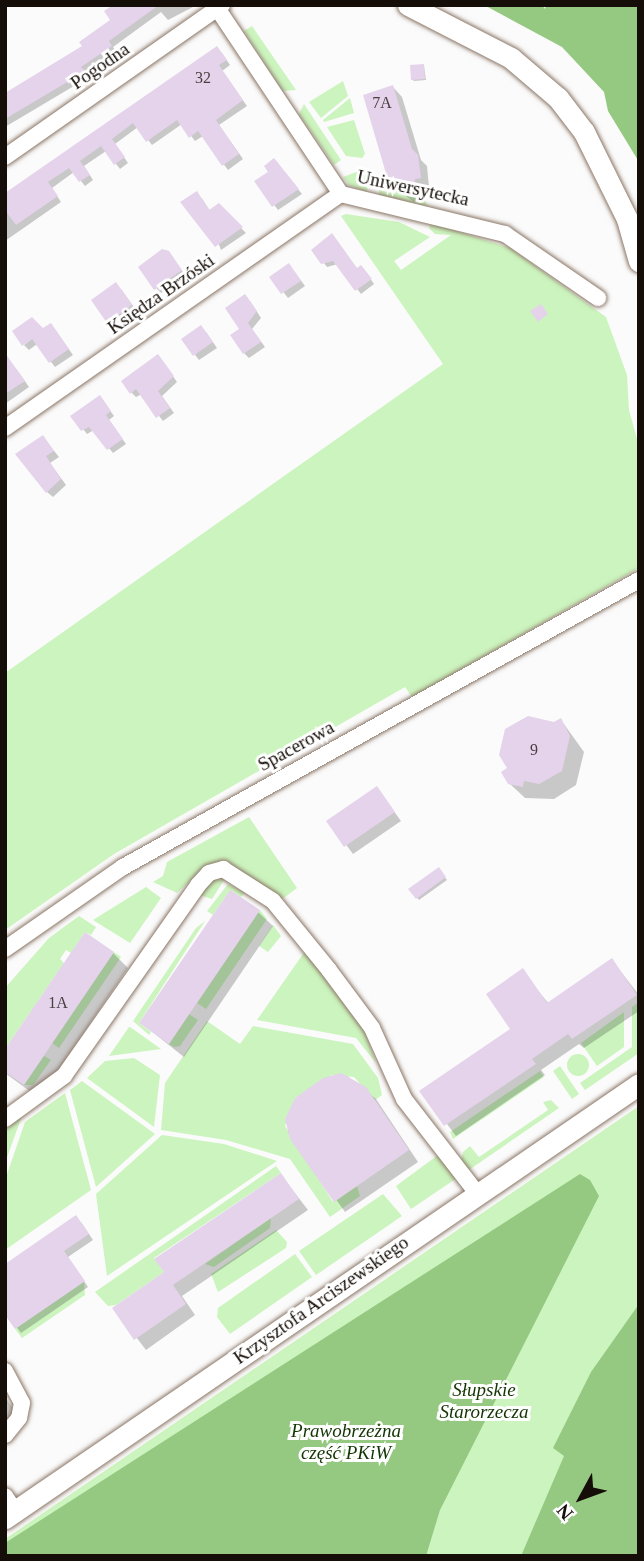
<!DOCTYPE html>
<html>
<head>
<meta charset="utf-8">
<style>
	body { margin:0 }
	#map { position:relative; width:644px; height:1561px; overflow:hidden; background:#fbfbfb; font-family:"Times New Roman",serif }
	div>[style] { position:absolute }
	.green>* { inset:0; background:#ccf4be }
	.round { border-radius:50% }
	.forest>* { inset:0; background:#95c982 }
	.shadow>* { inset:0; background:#0003 }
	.building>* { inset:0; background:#e4d3ea }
	.roads { filter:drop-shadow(0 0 2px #8a7565) drop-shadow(0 0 2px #8a7565) }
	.street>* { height:16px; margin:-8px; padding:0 8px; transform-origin:8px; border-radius:8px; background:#fff }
	.secondary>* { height:21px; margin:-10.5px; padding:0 10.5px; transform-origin:10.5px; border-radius:10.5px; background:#fff }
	span { translate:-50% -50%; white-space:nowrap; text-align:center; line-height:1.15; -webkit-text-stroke:6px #fff; paint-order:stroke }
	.number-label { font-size:16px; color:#493e40 }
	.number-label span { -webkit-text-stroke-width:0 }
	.street-label { font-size:19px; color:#150d07 }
	.park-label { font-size:19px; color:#133503; font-style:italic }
	.frame { position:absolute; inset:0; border:7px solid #150d07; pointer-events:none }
	.north { position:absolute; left:546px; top:1463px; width:70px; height:70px; -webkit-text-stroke:5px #fff; paint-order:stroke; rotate:229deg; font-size:19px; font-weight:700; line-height:28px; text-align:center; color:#150d07 }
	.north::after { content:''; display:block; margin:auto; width:24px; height:32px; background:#150d07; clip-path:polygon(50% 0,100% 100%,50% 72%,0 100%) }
</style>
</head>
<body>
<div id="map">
	<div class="green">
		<i style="clip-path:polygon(252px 26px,296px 90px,283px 91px,244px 31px)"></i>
		<i style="clip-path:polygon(343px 81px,348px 96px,321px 118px,309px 102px)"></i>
		<i style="clip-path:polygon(350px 98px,354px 113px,324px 122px,323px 120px)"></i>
		<i style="clip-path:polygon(304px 104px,341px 160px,334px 165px,299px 114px)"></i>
		<i style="clip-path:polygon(354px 120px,365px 154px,362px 158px,346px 156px,327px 127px)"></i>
		<i style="clip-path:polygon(359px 171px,369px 178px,367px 192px,349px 185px,343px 177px)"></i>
		<i style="clip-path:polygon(387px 176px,406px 193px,417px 187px,428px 206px,379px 195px,379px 177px)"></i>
		<i style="clip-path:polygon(346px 214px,399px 222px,430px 237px,394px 261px,401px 270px,451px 235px,435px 234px,429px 228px,431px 223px,510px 248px,606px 317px,627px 375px,629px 410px,639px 446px,639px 568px,412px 697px,405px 687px,114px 854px,5px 930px,5px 673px,443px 364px,341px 216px)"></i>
		<i style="clip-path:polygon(249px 817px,297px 888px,285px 897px,279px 900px,229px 865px,202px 870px,177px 893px,153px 882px,163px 876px,167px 862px)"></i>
		<i style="clip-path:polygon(216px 877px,226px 877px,212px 899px,199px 895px)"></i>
		<i style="clip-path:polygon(228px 884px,245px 893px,241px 897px,230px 890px,213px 915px,207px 911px)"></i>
		<i style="clip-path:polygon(146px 887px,161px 898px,130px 943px,93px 920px)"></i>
		<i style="clip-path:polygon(260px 910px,267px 919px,206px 1009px,197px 1003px)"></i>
		<i style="clip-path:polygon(79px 916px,96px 927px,91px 935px,85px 932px,71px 953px,66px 950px,60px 959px,64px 963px,5px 1049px,5px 988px,49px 938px)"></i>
		<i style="clip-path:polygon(205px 921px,139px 1023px,151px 1032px,149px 1035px,133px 1021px,196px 928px)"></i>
		<i style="clip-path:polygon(273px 925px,281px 936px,268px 952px,259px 946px)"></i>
		<i style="clip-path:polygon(305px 951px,361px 1021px,376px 1063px,356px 1038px,257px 1020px)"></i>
		<i style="clip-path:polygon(114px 952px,121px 957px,59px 1048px,52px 1043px)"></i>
		<i style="clip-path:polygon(639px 1002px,639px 1053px,585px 1090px,580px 1083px,632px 1047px,632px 1007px)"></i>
		<i style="clip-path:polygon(624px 1012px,624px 1047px,597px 1066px,581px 1043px)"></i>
		<i style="clip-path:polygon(189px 1014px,198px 1020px,180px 1046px,174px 1047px,169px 1044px)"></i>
		<i style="clip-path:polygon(207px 1021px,240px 1044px,253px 1026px,353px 1044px,378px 1078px,382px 1095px,375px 1100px,354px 1077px,332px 1075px,295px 1098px,285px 1126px,333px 1202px,357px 1186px,360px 1196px,330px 1217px,290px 1159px,226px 1140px,161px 1130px,165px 1083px)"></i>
		<i style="clip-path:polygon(129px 1027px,130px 1027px,161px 1049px,109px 1056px)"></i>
		<i class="round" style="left:567px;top:1054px;width:22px;height:22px"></i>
		<i style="clip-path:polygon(44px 1056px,51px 1060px,33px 1085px,24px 1085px)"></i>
		<i style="clip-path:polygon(134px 1058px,160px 1075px,154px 1127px,87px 1078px,105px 1061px)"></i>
		<i style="clip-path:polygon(560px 1066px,579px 1094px,572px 1099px,553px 1071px)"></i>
		<i style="clip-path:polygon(540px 1071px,544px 1077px,453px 1139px,450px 1132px)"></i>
		<i style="clip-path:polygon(82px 1081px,155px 1134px,96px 1187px,70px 1090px)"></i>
		<i style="clip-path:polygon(65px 1093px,91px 1190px,5px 1250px,5px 1180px,25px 1122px)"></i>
		<i style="clip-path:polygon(551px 1100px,559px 1108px,466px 1172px,461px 1160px,463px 1152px,470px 1146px,479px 1157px,548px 1110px,543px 1102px)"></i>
		<i style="clip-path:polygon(639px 1106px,639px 1556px,5px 1556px,5px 1539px)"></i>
		<i style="clip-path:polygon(22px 1116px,5px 1163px,5px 1127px)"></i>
		<i style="clip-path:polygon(162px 1135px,224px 1144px,277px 1161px,107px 1276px,96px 1194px)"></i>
		<i style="clip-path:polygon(438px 1155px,460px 1176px,411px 1209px,396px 1186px)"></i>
		<i style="clip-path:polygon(276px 1166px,281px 1173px,154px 1258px,164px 1272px,116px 1305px,108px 1306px,95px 1292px)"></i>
		<i style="clip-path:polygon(383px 1194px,402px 1216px,316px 1275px,299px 1251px)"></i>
		<i style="clip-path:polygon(271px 1218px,270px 1228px,214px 1267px,205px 1264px)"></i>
		<i style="clip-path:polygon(276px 1230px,287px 1242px,286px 1248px,218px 1292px,211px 1274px)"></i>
		<i style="clip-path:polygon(295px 1254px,312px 1277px,230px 1334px,217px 1317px,218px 1308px)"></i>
		<i style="clip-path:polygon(84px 1282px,85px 1295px,22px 1338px,15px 1329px)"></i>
	</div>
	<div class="forest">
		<i style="clip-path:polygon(484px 5px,542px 5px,545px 9px,546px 5px,639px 5px,639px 162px,608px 111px,604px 92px,562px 47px)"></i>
		<i style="clip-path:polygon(580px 1174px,590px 1180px,599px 1196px,440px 1510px,426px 1556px,5px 1556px,5px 1543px)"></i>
		<i style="clip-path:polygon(639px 1304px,639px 1556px,521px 1556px,564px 1456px,553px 1448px,591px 1372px)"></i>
	</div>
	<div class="shadow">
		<i style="clip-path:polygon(116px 5px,195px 6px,168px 20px,161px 12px,113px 47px,116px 51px,85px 73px,88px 76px,79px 83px,5px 127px,5px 96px,84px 46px,113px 20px)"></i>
		<i style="clip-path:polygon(222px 53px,230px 65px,222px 71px,247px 106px,219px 125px,243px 159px,228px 170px,203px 136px,195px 141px,182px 124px,152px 145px,138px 127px,115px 144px,128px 163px,120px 169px,106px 151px,84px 166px,93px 180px,85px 186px,74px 172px,52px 188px,61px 202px,5px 241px,5px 196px)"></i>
		<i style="clip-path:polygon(424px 66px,426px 80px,414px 81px,412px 79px)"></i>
		<i style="clip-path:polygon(393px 87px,402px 97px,421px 160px,427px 166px,429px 187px,424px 188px,422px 199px,414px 202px,392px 186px)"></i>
		<i style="clip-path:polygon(278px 165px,302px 194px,278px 210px,257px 182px)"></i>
		<i style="clip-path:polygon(201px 197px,210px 211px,218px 205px,246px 233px,221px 250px)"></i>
		<i style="clip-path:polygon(314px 250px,365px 271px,374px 284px,361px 294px,338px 264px,327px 267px)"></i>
		<i style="clip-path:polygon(173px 259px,186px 276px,161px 293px,156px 288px)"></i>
		<i style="clip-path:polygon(294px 271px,305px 286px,288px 298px,272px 277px)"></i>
		<i style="clip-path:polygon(121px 289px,136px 310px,113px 326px,108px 322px)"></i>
		<i style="clip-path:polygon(250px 301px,261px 318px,252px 329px,265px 347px,249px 358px,244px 353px)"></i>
		<i style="clip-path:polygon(43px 330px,55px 330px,73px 355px,55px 367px,37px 344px,29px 350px,24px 345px)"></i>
		<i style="clip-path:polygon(206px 332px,217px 348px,199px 360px,195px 355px)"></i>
		<i style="clip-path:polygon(163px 362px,177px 382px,162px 396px,174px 413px,163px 421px,142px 394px,136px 397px,131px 392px)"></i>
		<i style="clip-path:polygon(5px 369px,17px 370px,29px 387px,5px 404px)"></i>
		<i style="clip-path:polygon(104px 402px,114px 416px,109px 420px,126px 444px,113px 453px,94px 430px,87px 434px,73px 416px)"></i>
		<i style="clip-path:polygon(43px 437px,59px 457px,50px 463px,66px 485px,53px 497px,47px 492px)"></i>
		<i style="clip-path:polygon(561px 720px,584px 752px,576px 785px,554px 799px,525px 798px,509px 783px,510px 769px)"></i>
		<i style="clip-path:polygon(377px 788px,401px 821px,353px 854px,329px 822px)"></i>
		<i style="clip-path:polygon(439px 870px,447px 880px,419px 900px,411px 890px)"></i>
		<i style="clip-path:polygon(258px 912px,273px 926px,184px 1057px,141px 1023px)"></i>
		<i style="clip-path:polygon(113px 953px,128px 968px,39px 1098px,5px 1073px,5px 1052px)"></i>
		<i style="clip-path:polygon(612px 960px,639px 995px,639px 1011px,584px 1048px,579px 1044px,541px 1070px,545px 1075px,456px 1136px,422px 1091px,513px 1029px,522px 971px,549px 1004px)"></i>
		<i style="clip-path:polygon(347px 1076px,376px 1099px,418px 1162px,345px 1212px,288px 1132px,333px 1077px)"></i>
		<i style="clip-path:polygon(281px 1175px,308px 1210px,182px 1296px,195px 1315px,146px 1350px,114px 1308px,166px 1273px)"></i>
		<i style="clip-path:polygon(81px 1222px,93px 1240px,68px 1257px,88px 1287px,21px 1333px,5px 1312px)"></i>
		<i style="clip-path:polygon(5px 1397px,19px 1417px,5px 1427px)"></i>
	</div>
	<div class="building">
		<i style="clip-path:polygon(113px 5px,159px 5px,109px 41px,112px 46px,81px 67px,84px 70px,74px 78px,5px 119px,5px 93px,82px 46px,79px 42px,110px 20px,104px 11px)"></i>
		<i style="clip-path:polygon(217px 46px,227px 60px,219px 65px,243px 100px,216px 120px,239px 154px,222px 166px,198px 131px,189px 138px,177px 120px,146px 142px,133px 123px,112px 139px,125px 157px,114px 165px,101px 146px,80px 161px,90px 175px,79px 182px,69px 168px,48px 182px,58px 196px,16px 225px,5px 210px,5px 193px)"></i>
		<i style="clip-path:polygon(424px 64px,425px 79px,411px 80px,410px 65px)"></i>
		<i style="clip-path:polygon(393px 85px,412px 149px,418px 155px,421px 178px,415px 179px,414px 190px,403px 194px,397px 185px,390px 187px,363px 95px)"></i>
		<i style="clip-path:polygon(274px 158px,299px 189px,272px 207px,254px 181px,268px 172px,264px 166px)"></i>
		<i style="clip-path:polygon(197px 191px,209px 210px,219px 203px,243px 227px,215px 247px,180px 202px)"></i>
		<i style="clip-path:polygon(332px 233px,357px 268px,361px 265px,372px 279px,355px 291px,333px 261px,321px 264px,311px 250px)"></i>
		<i style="clip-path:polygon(162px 249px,169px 251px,182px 270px,154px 290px,138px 267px)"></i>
		<i style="clip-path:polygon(289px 263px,301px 281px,281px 294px,269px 277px)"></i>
		<i style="clip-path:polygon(116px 282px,132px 305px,107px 323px,91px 300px)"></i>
		<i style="clip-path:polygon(245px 294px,257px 311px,248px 323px,261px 342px,243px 354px,230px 335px,239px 329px,225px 308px)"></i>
		<i style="clip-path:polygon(541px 304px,548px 314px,538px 322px,530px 311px)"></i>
		<i style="clip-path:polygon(32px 317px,43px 328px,51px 323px,69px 349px,49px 363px,32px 339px,22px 346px,12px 331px)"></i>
		<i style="clip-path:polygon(201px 325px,213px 342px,193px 356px,181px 339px)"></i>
		<i style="clip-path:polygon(5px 353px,25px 381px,5px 394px)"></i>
		<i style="clip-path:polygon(158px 354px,174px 376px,158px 391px,170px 408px,156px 418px,136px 389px,130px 394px,121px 381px)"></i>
		<i style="clip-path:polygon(100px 395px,111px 411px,106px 415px,123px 439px,107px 450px,89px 427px,81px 431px,70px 416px)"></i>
		<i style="clip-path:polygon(43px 435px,54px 451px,46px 456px,61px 479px,46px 493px,15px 454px)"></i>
		<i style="clip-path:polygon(528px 716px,554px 722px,561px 718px,570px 736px,562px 771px,539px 784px,524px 781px,523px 787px,508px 784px,501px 772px,507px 768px,499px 755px,505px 729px)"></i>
		<i style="clip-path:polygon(377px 786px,395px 812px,344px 847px,326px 821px)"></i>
		<i style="clip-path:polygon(439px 867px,446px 877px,416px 899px,408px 889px)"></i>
		<i style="clip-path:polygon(230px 890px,260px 910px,169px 1044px,139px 1023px)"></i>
		<i style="clip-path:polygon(85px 932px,114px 952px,24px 1085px,5px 1072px,5px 1049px)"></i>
		<i style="clip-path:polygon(612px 958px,637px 995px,572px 1039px,568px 1034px,532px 1059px,536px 1064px,444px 1126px,419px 1091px,510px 1029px,486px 994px,523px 968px,547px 1003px)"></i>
		<i style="clip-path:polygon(341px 1073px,366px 1087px,409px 1150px,334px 1202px,290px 1139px,285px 1119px,295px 1098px,323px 1078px)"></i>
		<i style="clip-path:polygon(281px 1173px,299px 1199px,173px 1285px,186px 1304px,134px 1340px,112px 1308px,164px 1272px,154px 1259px)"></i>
		<i style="clip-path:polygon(76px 1215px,89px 1234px,64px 1251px,85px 1281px,15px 1329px,5px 1315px,5px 1264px)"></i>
	</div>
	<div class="roads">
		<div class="street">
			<i style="left:215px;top:5px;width:227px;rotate:56.3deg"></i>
			<i style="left:341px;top:194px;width:169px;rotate:13.7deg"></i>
			<i style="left:505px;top:234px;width:113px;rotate:34.5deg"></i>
			<i style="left:5px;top:157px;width:265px;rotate:-35deg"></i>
			<i style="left:5px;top:428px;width:409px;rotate:-34.9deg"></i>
			<i style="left:5px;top:949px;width:144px;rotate:-34.8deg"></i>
			<i style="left:123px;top:867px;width:590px;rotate:-29.08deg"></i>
			<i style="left:5px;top:1119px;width:73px;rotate:-36.1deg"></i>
			<i style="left:64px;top:1076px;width:233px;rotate:-54.9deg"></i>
			<i style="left:198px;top:885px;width:16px;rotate:-47deg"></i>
			<i style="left:209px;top:873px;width:15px;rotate:-16deg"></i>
			<i style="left:223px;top:869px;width:59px;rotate:32.6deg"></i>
			<i style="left:273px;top:901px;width:89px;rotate:50.9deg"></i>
			<i style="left:329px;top:970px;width:72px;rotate:53.4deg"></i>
			<i style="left:372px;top:1028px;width:78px;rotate:65.7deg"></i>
			<i style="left:404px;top:1099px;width:119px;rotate:52.2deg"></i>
			<i style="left:5px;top:1371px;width:36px;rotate:62deg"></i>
			<i style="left:22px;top:1403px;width:15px;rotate:101deg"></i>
			<i style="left:19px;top:1418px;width:22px;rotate:129deg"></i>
			<i style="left:5px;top:1496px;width:18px;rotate:56deg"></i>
		</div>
		<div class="secondary">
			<i style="left:408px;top:5px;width:116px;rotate:27.2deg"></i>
			<i style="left:511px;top:58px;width:62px;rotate:40.4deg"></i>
			<i style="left:558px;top:98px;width:43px;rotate:52.6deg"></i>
			<i style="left:584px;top:132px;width:97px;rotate:63.7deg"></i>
			<i style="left:627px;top:219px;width:44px;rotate:74.1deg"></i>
			<i style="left:5px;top:1518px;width:768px;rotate:-34.39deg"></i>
		</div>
	</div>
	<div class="number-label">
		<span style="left:203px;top:78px">32</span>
		<span style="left:382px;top:103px">7A</span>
		<span style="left:534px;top:750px">9</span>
		<span style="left:58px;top:1003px">1A</span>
	</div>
	<div class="street-label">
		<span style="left:100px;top:66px;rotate:-35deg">Pogodna</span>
		<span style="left:413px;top:188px;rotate:12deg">Uniwersytecka</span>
		<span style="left:161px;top:294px;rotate:-35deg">Księdza Brzóski</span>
		<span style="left:296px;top:746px;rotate:-29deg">Spacerowa</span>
		<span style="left:321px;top:1300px;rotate:-35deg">Krzysztofa Arciszewskiego</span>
	</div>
	<div class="park-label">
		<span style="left:484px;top:1401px">Słupskie<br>Starorzecza</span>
		<span style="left:346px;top:1442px">Prawobrzeżna<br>część PKiW</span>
	</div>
	<div class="frame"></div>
	<div class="north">N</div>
</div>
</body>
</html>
